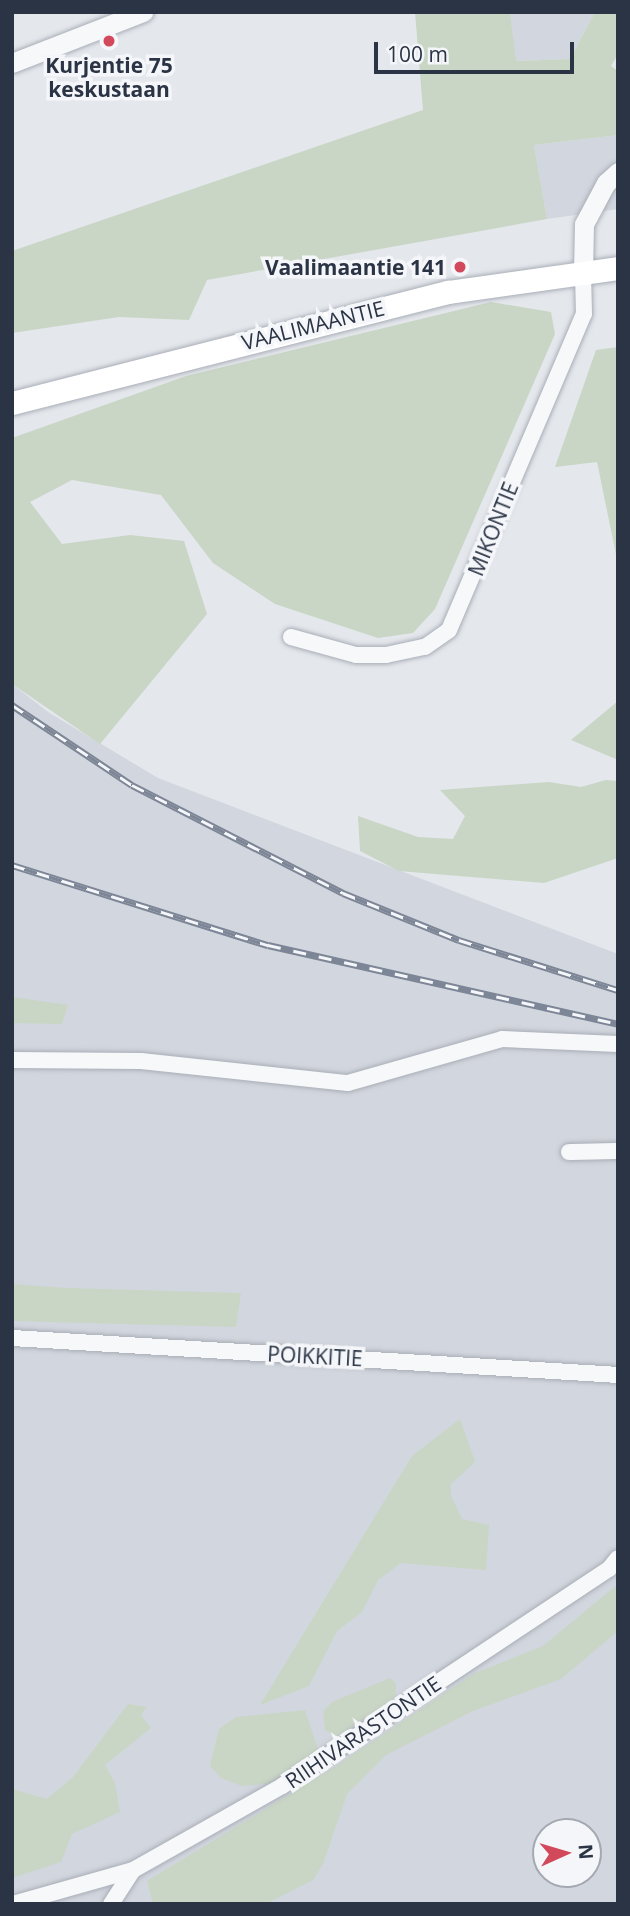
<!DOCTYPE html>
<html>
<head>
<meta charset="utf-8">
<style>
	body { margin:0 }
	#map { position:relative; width:630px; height:1916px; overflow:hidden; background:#e4e7ec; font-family:"Open Sans",sans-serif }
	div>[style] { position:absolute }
	.built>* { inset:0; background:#d2d6de }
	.green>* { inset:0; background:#c9d6c5 }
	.roads { filter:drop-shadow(0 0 2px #a9aeb7) drop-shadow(0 0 2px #a9aeb7) }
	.minor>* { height:16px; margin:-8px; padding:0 8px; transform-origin:8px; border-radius:8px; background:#f7f8fa }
	.tertiary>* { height:19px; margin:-9.5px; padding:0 9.5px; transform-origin:9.5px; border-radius:9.5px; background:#f7f8fa }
	.secondary>* { height:23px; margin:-11.5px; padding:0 11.5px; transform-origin:11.5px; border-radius:11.5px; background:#fff }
	.rail>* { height:7px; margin-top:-3.5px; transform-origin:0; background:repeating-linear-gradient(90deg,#f4f6f9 0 13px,#7d8696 0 26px); box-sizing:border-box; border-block:2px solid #7d8696 }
	.dots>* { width:19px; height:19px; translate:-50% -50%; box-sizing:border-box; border:4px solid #f4f6f9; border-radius:50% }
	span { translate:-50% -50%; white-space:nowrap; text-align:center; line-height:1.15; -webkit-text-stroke:7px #f4f6f9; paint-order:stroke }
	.poi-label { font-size:21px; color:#2b3445; font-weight:700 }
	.right { translate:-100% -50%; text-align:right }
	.street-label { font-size:21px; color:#2b3445 }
	.frame { position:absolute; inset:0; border:14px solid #2b3445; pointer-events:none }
	.north { position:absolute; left:532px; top:1818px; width:70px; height:70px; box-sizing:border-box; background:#f4f6f9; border:2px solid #a4a8b1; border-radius:50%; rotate:86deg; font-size:19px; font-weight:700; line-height:28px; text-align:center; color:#2b3445 }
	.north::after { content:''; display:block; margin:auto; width:24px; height:32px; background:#d1495b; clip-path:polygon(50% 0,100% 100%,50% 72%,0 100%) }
	.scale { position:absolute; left:374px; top:42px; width:200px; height:32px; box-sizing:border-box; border:4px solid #2b3445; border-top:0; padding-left:9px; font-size:21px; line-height:24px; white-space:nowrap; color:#2b3445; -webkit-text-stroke:5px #f4f6f9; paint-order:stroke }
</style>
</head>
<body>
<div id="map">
	<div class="built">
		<i style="clip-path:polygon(510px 12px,595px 12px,570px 59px,515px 61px)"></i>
		<i style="clip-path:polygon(618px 135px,618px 209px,547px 219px,534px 145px)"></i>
		<i style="clip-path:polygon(evenodd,12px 684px,48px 712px,158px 778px,618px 954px,618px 1904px,12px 1904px,12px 684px,546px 1832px,588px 1832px,588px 1874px,546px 1874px,546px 1832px)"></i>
	</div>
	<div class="green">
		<i style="clip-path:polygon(415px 12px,510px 12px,516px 61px,570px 59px,595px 12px,618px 12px,618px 54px,611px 66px,618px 71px,618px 135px,534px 145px,547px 219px,207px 280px,189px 320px,119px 317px,12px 333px,12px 251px,423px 110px)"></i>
		<i style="clip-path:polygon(491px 302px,551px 312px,555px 334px,435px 609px,413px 633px,378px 638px,275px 604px,213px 563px,161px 495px,72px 480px,30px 502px,62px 544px,130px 535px,184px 541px,207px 614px,100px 744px,12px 684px,12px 438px,186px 376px)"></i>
		<i style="clip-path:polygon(618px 347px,618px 564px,597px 462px,555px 467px,596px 350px)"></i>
		<i style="clip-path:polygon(618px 701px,618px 760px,571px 740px)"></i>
		<i style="clip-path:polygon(606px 780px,618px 781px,618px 858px,544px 883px,399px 871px,360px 851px,358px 816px,418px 837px,453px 839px,465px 816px,440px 790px,549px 782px,581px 787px)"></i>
		<i style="clip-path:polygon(12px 997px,68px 1005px,62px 1024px,12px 1023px)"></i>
		<i style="clip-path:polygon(12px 1284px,67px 1288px,241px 1293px,236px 1327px,12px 1321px)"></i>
		<i style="clip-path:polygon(460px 1419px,475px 1462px,451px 1484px,451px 1496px,462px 1519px,489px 1525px,486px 1570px,401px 1563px,378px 1580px,362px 1612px,337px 1631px,309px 1686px,260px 1705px,412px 1456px)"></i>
		<i style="clip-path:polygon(618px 1584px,618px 1631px,561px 1679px,473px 1711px,386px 1755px,347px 1794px,323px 1864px,313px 1880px,266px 1904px,153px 1904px,147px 1881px,336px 1766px,473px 1674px,543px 1646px)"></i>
		<i style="clip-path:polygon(390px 1678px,396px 1683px,396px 1696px,388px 1704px,336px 1737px,325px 1730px,323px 1711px,332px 1702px)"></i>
		<i style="clip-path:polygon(128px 1704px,147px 1707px,141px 1715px,151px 1728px,105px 1765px,115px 1783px,120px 1812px,72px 1834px,61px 1862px,12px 1878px,12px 1789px,47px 1799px,73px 1777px)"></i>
		<i style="clip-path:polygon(305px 1710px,319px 1752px,277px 1783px,242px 1786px,221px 1778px,210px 1766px,219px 1729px,236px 1717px)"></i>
	</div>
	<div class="roads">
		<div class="minor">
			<i style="left:291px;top:637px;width:67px;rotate:15.5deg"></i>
			<i style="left:356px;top:655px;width:30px"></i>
			<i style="left:386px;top:655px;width:40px;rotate:-12deg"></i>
			<i style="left:425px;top:647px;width:29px;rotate:-35deg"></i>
			<i style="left:449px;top:630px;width:344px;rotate:-66.9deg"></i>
			<i style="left:584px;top:314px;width:42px;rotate:-91.4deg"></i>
			<i style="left:12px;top:1060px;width:129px;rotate:0.4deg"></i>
			<i style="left:141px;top:1061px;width:208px;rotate:6.1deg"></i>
			<i style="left:348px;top:1083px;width:160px;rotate:-15.9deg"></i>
			<i style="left:502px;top:1039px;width:116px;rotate:2.5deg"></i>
			<i style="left:569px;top:1152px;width:49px;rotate:-1.2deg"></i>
			<i style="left:12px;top:1338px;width:607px;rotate:3.49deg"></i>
			<i style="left:13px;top:1904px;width:125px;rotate:-15.8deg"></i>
			<i style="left:111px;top:1904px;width:40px;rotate:-57.1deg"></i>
			<i style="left:133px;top:1870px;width:171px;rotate:-29.4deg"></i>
			<i style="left:282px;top:1786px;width:392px;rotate:-33.6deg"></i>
			<i style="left:609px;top:1569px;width:14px;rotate:-51deg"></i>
		</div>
		<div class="tertiary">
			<i style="left:12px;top:63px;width:141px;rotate:-21.3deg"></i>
			<i style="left:583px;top:272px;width:48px;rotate:-88.8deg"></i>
			<i style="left:584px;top:224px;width:47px;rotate:-61.8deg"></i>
			<i style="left:606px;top:183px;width:16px;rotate:-43deg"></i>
		</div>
		<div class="secondary">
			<i style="left:12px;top:403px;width:450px;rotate:-14.3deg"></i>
			<i style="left:448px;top:292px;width:172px;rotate:-8deg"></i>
		</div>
	</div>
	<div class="rail">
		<i style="left:12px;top:705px;width:144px;rotate:33.7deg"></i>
		<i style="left:132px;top:785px;width:237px;rotate:27.1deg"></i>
		<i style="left:343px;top:893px;width:125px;rotate:22.1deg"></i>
		<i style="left:459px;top:940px;width:167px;rotate:17.5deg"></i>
		<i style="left:12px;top:865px;width:268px;rotate:17.4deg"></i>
		<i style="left:268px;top:945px;width:359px;rotate:12.7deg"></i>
	</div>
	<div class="dots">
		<i style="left:109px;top:41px;background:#d1495b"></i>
		<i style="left:460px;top:267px;background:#d1495b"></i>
	</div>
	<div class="poi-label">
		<span style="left:109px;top:77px">Kurjentie 75<br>keskustaan</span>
		<span class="right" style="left:446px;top:267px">Vaalimaantie 141</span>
	</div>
	<div class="street-label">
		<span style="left:313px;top:325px;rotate:-14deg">VAALIMAANTIE</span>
		<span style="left:493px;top:529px;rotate:-68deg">MIKONTIE</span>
		<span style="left:315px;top:1356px;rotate:3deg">POIKKITIE</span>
		<span style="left:363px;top:1732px;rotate:-34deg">RIIHIVARASTONTIE</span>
	</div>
	<div class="frame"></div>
	<div class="north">N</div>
	<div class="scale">100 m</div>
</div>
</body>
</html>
